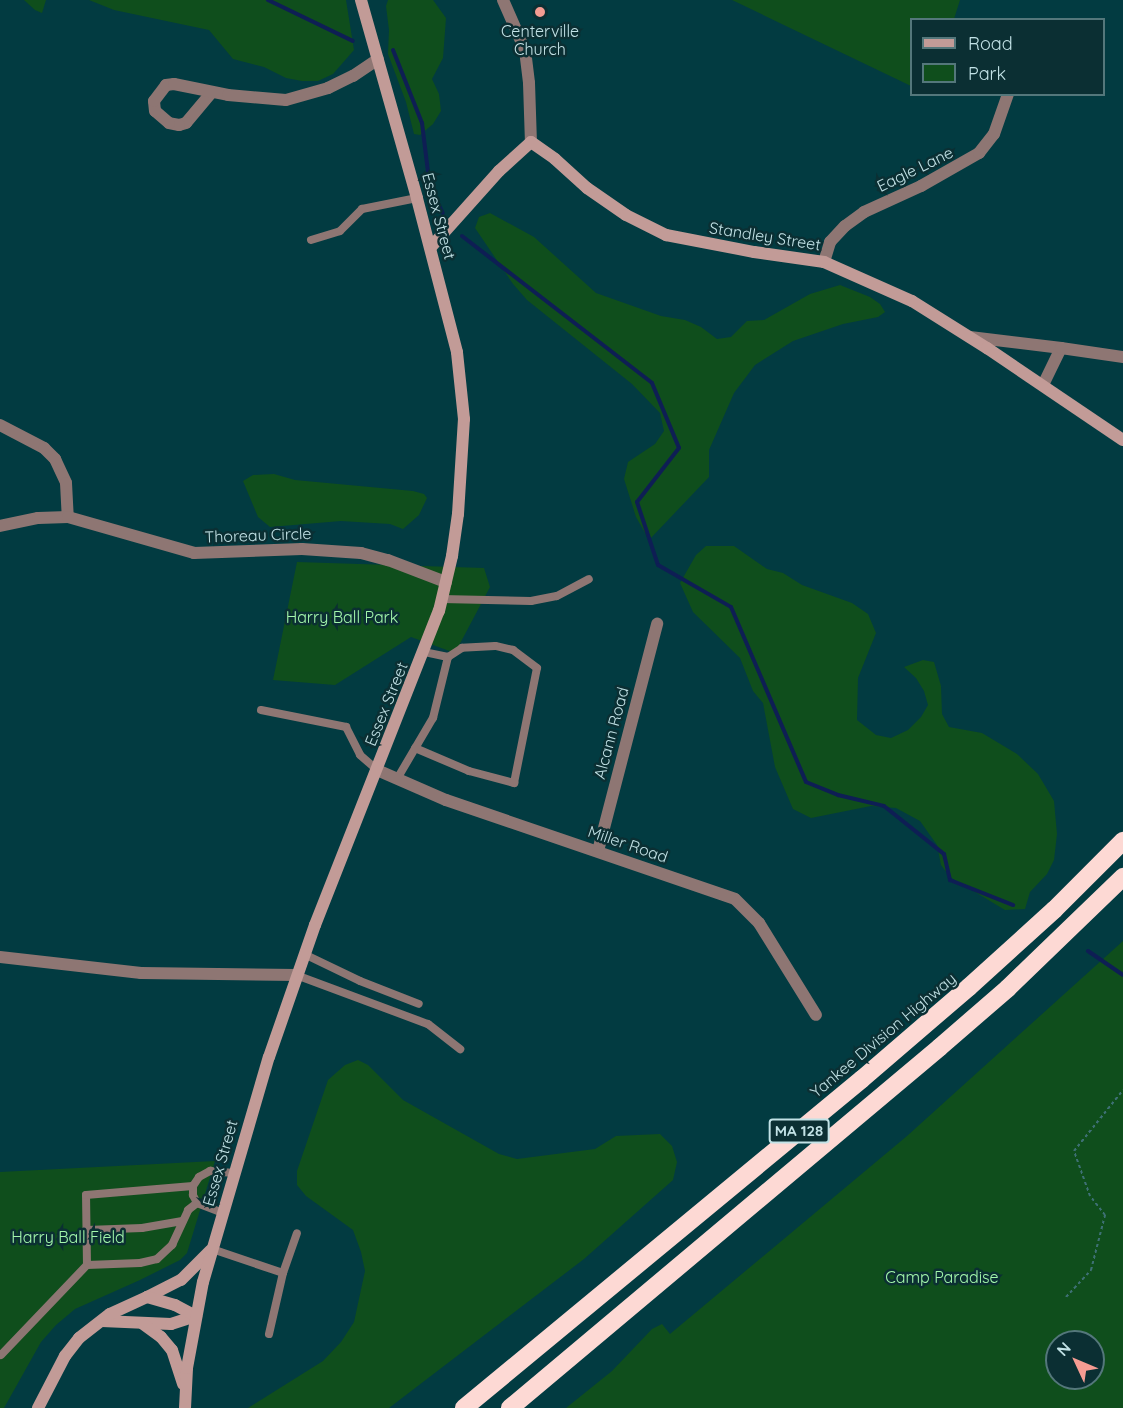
<!DOCTYPE html>
<html>
<head>
<meta charset="utf-8">
<style>
	body { margin:0 }
	#map { position:relative; width:1123px; height:1408px; overflow:hidden; background:#023b41; font-family:Quicksand,sans-serif }
	div>[style] { position:absolute }
	.green>* { inset:0; background:#0f4e1c }
	.stream>* { height:4px; margin:-2px; padding:0 2px; transform-origin:2px; border-radius:2px; background:#0e1e54 }
	.path>* { height:2px; margin-top:-1px; transform-origin:0; background:repeating-linear-gradient(90deg,#3e7075 0 3px,transparent 0 6px) }
	.lane>* { height:8px; margin:-4px; padding:0 4px; transform-origin:4px; border-radius:4px; background:#8e7673 }
	.street>* { height:12px; margin:-6px; padding:0 6px; transform-origin:6px; border-radius:6px; background:#8e7673 }
	.secondary>* { height:12px; margin:-6px; padding:0 6px; transform-origin:6px; border-radius:6px; background:#c29b97 }
	.highway>* { height:18px; margin:-9px; padding:0 9px; transform-origin:9px; border-radius:9px; background:#fdd9d4 }
	.dots>* { width:16px; height:16px; translate:-50% -50%; box-sizing:border-box; border:3px solid #0b2f33; border-radius:50% }
	span { translate:-50% -50%; white-space:nowrap; text-align:center; line-height:1.15; -webkit-text-stroke:5px #0b2f33; paint-order:stroke }
	.shield-label span { padding:2px 4px; background:#0b2f33; border:2px solid; border-radius:4px; -webkit-text-stroke-width:0 }
	.shield-label { font-size:15px; color:#c2e2e6; font-weight:700 }
	.poi-label { font-size:16px; color:#c2e2e6 }
	.street-label { font-size:16px; color:#c2e2e6 }
	.park-label { font-size:16px; color:#a4f8ac }
	.legend { position:absolute; left:910px; top:18px; width:195px; height:78px; box-sizing:border-box; background:#0b2f33; border:2px solid #54777b; margin:0; padding:8px 10px; list-style:none; font-size:18px; color:#c2e2e6 }
	.legend li { display:flex; align-items:center; gap:12px; height:30px }
	.legend b { width:30px; border:2px solid #54777b }
	.north { position:absolute; left:1045px; top:1330px; width:60px; height:60px; box-sizing:border-box; background:#0b2f33; border:2px solid #54777b; border-radius:50%; rotate:314deg; font-size:16px; font-weight:700; line-height:24px; text-align:center; color:#c2e2e6 }
	.north::after { content:''; display:block; margin:auto; width:21px; height:27px; background:#f59c92; clip-path:polygon(50% 0,100% 100%,50% 72%,0 100%) }
</style>
</head>
<body>
<div id="map">
	<div class="green">
		<i style="clip-path:polygon(24px 0,46px 0,42px 13px,35px 10px)"></i>
		<i style="clip-path:polygon(89px 0,346px 0,354px 50px,333px 74px,318px 81px,302px 81px,286px 78px,264px 67px,233px 59px,209px 30px,114px 10px)"></i>
		<i style="clip-path:polygon(388px 0,433px 0,446px 18px,443px 58px,432px 79px,439px 94px,441px 111px,433px 124px,420px 135px,414px 134px,406px 102px,388px 54px,389px 30px,386px 6px)"></i>
		<i style="clip-path:polygon(732px 0,960px 0,954px 19px,912px 20px,911px 86px)"></i>
		<i style="clip-path:polygon(490px 213px,534px 237px,596px 293px,661px 316px,685px 320px,701px 327px,717px 339px,731px 337px,747px 321px,764px 320px,810px 294px,840px 285px,870px 297px,880px 304px,885px 312px,878px 317px,843px 324px,793px 341px,755px 365px,734px 393px,709px 450px,709px 477px,649px 540px,636px 517px,624px 479px,628px 462px,655px 444px,664px 431px,660px 413px,632px 384px,527px 300px,513px 284px,475px 228px,479px 217px)"></i>
		<i style="clip-path:polygon(274px 474px,295px 480px,413px 491px,424px 494px,427px 498px,419px 515px,403px 529px,390px 524px,341px 521px,270px 527px,258px 517px,243px 481px,253px 475px)"></i>
		<i style="clip-path:polygon(706px 546px,734px 546px,767px 569px,783px 573px,802px 585px,852px 603px,868px 614px,876px 633px,858px 678px,857px 720px,876px 735px,891px 738px,908px 730px,921px 717px,928px 705px,924px 691px,916px 678px,904px 667px,923px 660px,934px 662px,941px 686px,942px 714px,949px 727px,982px 733px,1017px 754px,1038px 774px,1054px 801px,1057px 834px,1054px 860px,1047px 874px,1030px 892px,1025px 909px,1005px 910px,950px 877px,941px 865px,937px 845px,920px 821px,896px 808px,871px 806px,811px 818px,793px 809px,775px 767px,763px 703px,753px 691px,740px 658px,693px 612px,680px 583px,696px 555px)"></i>
		<i style="clip-path:polygon(297px 562px,484px 568px,490px 587px,455px 653px,411px 637px,335px 685px,273px 680px)"></i>
		<i style="clip-path:polygon(evenodd,1123px 941px,1123px 1408px,566px 1408px,612px 1371px,652px 1329px,662px 1324px,670px 1334px,907px 1136px,1123px 941px,1057px 1342px,1093px 1342px,1093px 1378px,1057px 1378px,1057px 1342px)"></i>
		<i style="clip-path:polygon(358px 1060px,368px 1065px,403px 1100px,499px 1154px,517px 1159px,595px 1149px,616px 1136px,660px 1134px,672px 1146px,677px 1162px,673px 1180px,584px 1259px,389px 1408px,248px 1408px,323px 1361px,341px 1342px,354px 1322px,365px 1271px,361px 1252px,353px 1230px,306px 1196px,297px 1185px,297px 1171px,328px 1080px,345px 1065px)"></i>
		<i style="clip-path:polygon(215px 1161px,187px 1253px,180px 1260px,140px 1280px,75px 1309px,56px 1325px,41px 1342px,4px 1408px,0 1408px,0 1172px)"></i>
	</div>
	<div class="stream">
		<i style="left:268px;top:0;width:94px;rotate:25.8deg"></i>
		<i style="left:393px;top:50px;width:79px;rotate:68.3deg"></i>
		<i style="left:422px;top:123px;width:65px;rotate:83deg"></i>
		<i style="left:430px;top:188px;width:28px;rotate:63deg"></i>
		<i style="left:462px;top:236px;width:240px;rotate:37.7deg"></i>
		<i style="left:652px;top:383px;width:70px;rotate:67.4deg"></i>
		<i style="left:679px;top:448px;width:68px;rotate:127.9deg"></i>
		<i style="left:637px;top:502px;width:66px;rotate:71.6deg"></i>
		<i style="left:658px;top:565px;width:84px;rotate:29.9deg"></i>
		<i style="left:731px;top:607px;width:190px;rotate:66.8deg"></i>
		<i style="left:806px;top:782px;width:35px;rotate:22deg"></i>
		<i style="left:838px;top:795px;width:47px;rotate:13.4deg"></i>
		<i style="left:884px;top:806px;width:77px;rotate:38.7deg"></i>
		<i style="left:944px;top:854px;width:27px;rotate:77deg"></i>
		<i style="left:950px;top:880px;width:68px;rotate:21.6deg"></i>
		<i style="left:1088px;top:951px;width:42px;rotate:34.4deg"></i>
	</div>
	<div class="path">
		<i style="left:1066px;top:1297px;width:37px;rotate:-47deg"></i>
		<i style="left:1091px;top:1270px;width:57px;rotate:-75.7deg"></i>
		<i style="left:1105px;top:1215px;width:24px;rotate:-128deg"></i>
		<i style="left:1090px;top:1196px;width:48px;rotate:-109.6deg"></i>
		<i style="left:1074px;top:1151px;width:78px;rotate:-51.2deg"></i>
	</div>
	<div class="lane">
		<i style="left:311px;top:240px;width:30px;rotate:-17deg"></i>
		<i style="left:340px;top:231px;width:31px;rotate:-45deg"></i>
		<i style="left:362px;top:209px;width:56px;rotate:-11.3deg"></i>
		<i style="left:442px;top:599px;width:89px;rotate:1.3deg"></i>
		<i style="left:531px;top:601px;width:26px;rotate:-11deg"></i>
		<i style="left:557px;top:596px;width:36px;rotate:-28deg"></i>
		<i style="left:261px;top:710px;width:87px;rotate:11.3deg"></i>
		<i style="left:346px;top:727px;width:31px;rotate:63deg"></i>
		<i style="left:360px;top:755px;width:23px;rotate:41deg"></i>
		<i style="left:415px;top:748px;width:59px;rotate:23.1deg"></i>
		<i style="left:469px;top:771px;width:47px;rotate:14.9deg"></i>
		<i style="left:514px;top:783px;width:117px;rotate:-78.7deg"></i>
		<i style="left:537px;top:668px;width:30px;rotate:-143deg"></i>
		<i style="left:513px;top:650px;width:18px;rotate:-167deg"></i>
		<i style="left:495px;top:646px;width:33px;rotate:177deg"></i>
		<i style="left:462px;top:648px;width:17px;rotate:147deg"></i>
		<i style="left:397px;top:779px;width:71px;rotate:-59.5deg"></i>
		<i style="left:433px;top:718px;width:63px;rotate:-76.2deg"></i>
		<i style="left:448px;top:657px;width:25px;rotate:-168deg"></i>
		<i style="left:304px;top:954px;width:62px;rotate:25.7deg"></i>
		<i style="left:360px;top:981px;width:63px;rotate:21.3deg"></i>
		<i style="left:296px;top:975px;width:141px;rotate:20.4deg"></i>
		<i style="left:428px;top:1024px;width:41px;rotate:38deg"></i>
		<i style="left:223px;top:1213px;width:28px;rotate:-159deg"></i>
		<i style="left:197px;top:1203px;width:9px;rotate:-117deg"></i>
		<i style="left:193px;top:1195px;width:9px;rotate:-90deg"></i>
		<i style="left:193px;top:1186px;width:11px;rotate:-56deg"></i>
		<i style="left:199px;top:1177px;width:13px;rotate:-29deg"></i>
		<i style="left:210px;top:1171px;width:24px;rotate:5deg"></i>
		<i style="left:87px;top:1230px;width:55px;rotate:-2.1deg"></i>
		<i style="left:142px;top:1228px;width:41px;rotate:-9.9deg"></i>
		<i style="left:212px;top:1249px;width:75px;rotate:18.7deg"></i>
		<i style="left:283px;top:1273px;width:42px;rotate:-70.7deg"></i>
		<i style="left:87px;top:1265px;width:53px;rotate:-2.2deg"></i>
		<i style="left:140px;top:1263px;width:17px;rotate:-13deg"></i>
		<i style="left:157px;top:1259px;width:21px;rotate:-43deg"></i>
		<i style="left:172px;top:1245px;width:38px;rotate:-65deg"></i>
		<i style="left:188px;top:1210px;width:11px;rotate:-38deg"></i>
		<i style="left:269px;top:1334px;width:63px;rotate:-77.1deg"></i>
		<i style="left:1px;top:1355px;width:124px;rotate:-46.3deg"></i>
		<i style="left:87px;top:1265px;width:70px;rotate:-90.8deg"></i>
		<i style="left:86px;top:1195px;width:107px;rotate:-4.8deg"></i>
	</div>
	<div class="street">
		<i style="left:503px;top:0;width:55px;rotate:66.3deg"></i>
		<i style="left:525px;top:50px;width:33px;rotate:83deg"></i>
		<i style="left:529px;top:83px;width:59px;rotate:88.1deg"></i>
		<i style="left:212px;top:92px;width:40px;rotate:130deg"></i>
		<i style="left:186px;top:123px;width:7px;rotate:164deg"></i>
		<i style="left:179px;top:125px;width:10px;rotate:-169deg"></i>
		<i style="left:169px;top:123px;width:18px;rotate:-139deg"></i>
		<i style="left:155px;top:111px;width:10px;rotate:-96deg"></i>
		<i style="left:154px;top:101px;width:20px;rotate:-53deg"></i>
		<i style="left:166px;top:85px;width:8px;rotate:-7deg"></i>
		<i style="left:174px;top:84px;width:55px;rotate:11.5deg"></i>
		<i style="left:228px;top:95px;width:58px;rotate:4.9deg"></i>
		<i style="left:286px;top:100px;width:44px;rotate:-15.9deg"></i>
		<i style="left:328px;top:88px;width:28px;rotate:-26deg"></i>
		<i style="left:353px;top:76px;width:30px;rotate:-34deg"></i>
		<i style="left:824px;top:262px;width:21px;rotate:-73deg"></i>
		<i style="left:830px;top:242px;width:22px;rotate:-47deg"></i>
		<i style="left:845px;top:226px;width:24px;rotate:-36deg"></i>
		<i style="left:864px;top:212px;width:63px;rotate:-24.5deg"></i>
		<i style="left:921px;top:186px;width:67px;rotate:-29.6deg"></i>
		<i style="left:979px;top:153px;width:24px;rotate:-52deg"></i>
		<i style="left:994px;top:134px;width:42px;rotate:-70.7deg"></i>
		<i style="left:970px;top:337px;width:92px;rotate:6.9deg"></i>
		<i style="left:1043px;top:385px;width:41px;rotate:-64.1deg"></i>
		<i style="left:1061px;top:348px;width:63px;rotate:8.3deg"></i>
		<i style="left:0;top:425px;width:50px;rotate:27.6deg"></i>
		<i style="left:44px;top:448px;width:16px;rotate:45deg"></i>
		<i style="left:55px;top:459px;width:26px;rotate:65deg"></i>
		<i style="left:66px;top:483px;width:34px;rotate:87deg"></i>
		<i style="left:0;top:526px;width:39px;rotate:-12deg"></i>
		<i style="left:38px;top:518px;width:30px;rotate:-2deg"></i>
		<i style="left:68px;top:517px;width:131px;rotate:15.9deg"></i>
		<i style="left:194px;top:553px;width:108px;rotate:-2.1deg"></i>
		<i style="left:302px;top:549px;width:59px;rotate:3.9deg"></i>
		<i style="left:361px;top:553px;width:28px;rotate:15deg"></i>
		<i style="left:388px;top:560px;width:62px;rotate:20.8deg"></i>
		<i style="left:377px;top:770px;width:75px;rotate:23.5deg"></i>
		<i style="left:446px;top:800px;width:305px;rotate:18.9deg"></i>
		<i style="left:735px;top:899px;width:34px;rotate:45deg"></i>
		<i style="left:759px;top:923px;width:108px;rotate:58.2deg"></i>
		<i style="left:598px;top:851px;width:235px;rotate:-75.4deg"></i>
		<i style="left:0;top:957px;width:142px;rotate:6.5deg"></i>
		<i style="left:141px;top:973px;width:155px;rotate:0.7deg"></i>
	</div>
	<div class="secondary">
		<i style="left:431px;top:247px;width:102px;rotate:-48.2deg"></i>
		<i style="left:499px;top:171px;width:43px;rotate:-42.2deg"></i>
		<i style="left:531px;top:142px;width:29px;rotate:35deg"></i>
		<i style="left:555px;top:159px;width:43px;rotate:42.2deg"></i>
		<i style="left:587px;top:188px;width:47px;rotate:34.7deg"></i>
		<i style="left:626px;top:215px;width:45px;rotate:26.6deg"></i>
		<i style="left:666px;top:235px;width:90px;rotate:10.9deg"></i>
		<i style="left:754px;top:252px;width:71px;rotate:8.1deg"></i>
		<i style="left:824px;top:262px;width:96px;rotate:23.9deg"></i>
		<i style="left:912px;top:301px;width:89px;rotate:32.1deg"></i>
		<i style="left:987px;top:348px;width:164px;rotate:34.1deg"></i>
		<i style="left:147px;top:1297px;width:38px;rotate:-27deg"></i>
		<i style="left:181px;top:1280px;width:42px;rotate:-45deg"></i>
		<i style="left:102px;top:1321px;width:69px;rotate:2.5deg"></i>
		<i style="left:171px;top:1324px;width:26px;rotate:-18deg"></i>
		<i style="left:143px;top:1324px;width:22px;rotate:36deg"></i>
		<i style="left:161px;top:1337px;width:17px;rotate:50deg"></i>
		<i style="left:172px;top:1350px;width:36px;rotate:72deg"></i>
		<i style="left:38px;top:1408px;width:59px;rotate:-62.6deg"></i>
		<i style="left:65px;top:1356px;width:23px;rotate:-52deg"></i>
		<i style="left:79px;top:1338px;width:39px;rotate:-38deg"></i>
		<i style="left:110px;top:1314px;width:41px;rotate:-24.7deg"></i>
		<i style="left:147px;top:1297px;width:29px;rotate:16deg"></i>
		<i style="left:175px;top:1305px;width:24px;rotate:28deg"></i>
		<i style="left:185px;top:1408px;width:40px;rotate:-87.1deg"></i>
		<i style="left:187px;top:1368px;width:87px;rotate:-79.5deg"></i>
		<i style="left:203px;top:1282px;width:234px;rotate:-73.7deg"></i>
		<i style="left:269px;top:1057px;width:140px;rotate:-70.8deg"></i>
		<i style="left:315px;top:925px;width:338px;rotate:-68.5deg"></i>
		<i style="left:439px;top:611px;width:57px;rotate:-76.7deg"></i>
		<i style="left:452px;top:556px;width:42px;rotate:-81.9deg"></i>
		<i style="left:458px;top:514px;width:95px;rotate:-86.4deg"></i>
		<i style="left:464px;top:419px;width:67px;rotate:-96deg"></i>
		<i style="left:457px;top:352px;width:159px;rotate:-104.6deg"></i>
		<i style="left:417px;top:198px;width:206px;rotate:-105.8deg"></i>
	</div>
	<div class="highway">
		<i style="left:464px;top:1408px;width:516px;rotate:-39.58deg"></i>
		<i style="left:862px;top:1079px;width:141px;rotate:-40.7deg"></i>
		<i style="left:969px;top:987px;width:115px;rotate:-42.2deg"></i>
		<i style="left:1054px;top:910px;width:98px;rotate:-45deg"></i>
		<i style="left:510px;top:1408px;width:561px;rotate:-40.01deg"></i>
		<i style="left:940px;top:1047px;width:90px;rotate:-40.9deg"></i>
		<i style="left:1008px;top:988px;width:160px;rotate:-44deg"></i>
	</div>
	<div class="dots">
		<i style="left:540px;top:12px;background:#f59c92"></i>
	</div>
	<div class="shield-label">
		<span style="left:799px;top:1131px">MA 128</span>
	</div>
	<div class="poi-label">
		<span style="left:540px;top:40px">Centerville<br>Church</span>
	</div>
	<div class="street-label">
		<span style="left:915px;top:169px;rotate:-26deg">Eagle Lane</span>
		<span style="left:439px;top:216px;rotate:75deg">Essex Street</span>
		<span style="left:765px;top:236px;rotate:9deg">Standley Street</span>
		<span style="left:258px;top:535px;rotate:-2deg">Thoreau Circle</span>
		<span style="left:386px;top:704px;rotate:-68deg">Essex Street</span>
		<span style="left:611px;top:733px;rotate:-75deg">Alcann Road</span>
		<span style="left:628px;top:844px;rotate:19deg">Miller Road</span>
		<span style="left:883px;top:1035px;rotate:-40deg">Yankee Division Highway</span>
		<span style="left:220px;top:1163px;rotate:-74deg">Essex Street</span>
	</div>
	<div class="park-label">
		<span style="left:342px;top:617px">Harry Ball Park</span>
		<span style="left:68px;top:1237px">Harry Ball Field</span>
		<span style="left:942px;top:1277px">Camp Paradise</span>
	</div>
	<ul class="legend">
	<li><b style="height:8px;background:#c29b97"></b>Road</li>
	<li><b style="height:16px;background:#0f4e1c"></b>Park</li>
	</ul>
	<div class="north">N</div>
</div>
</body>
</html>
